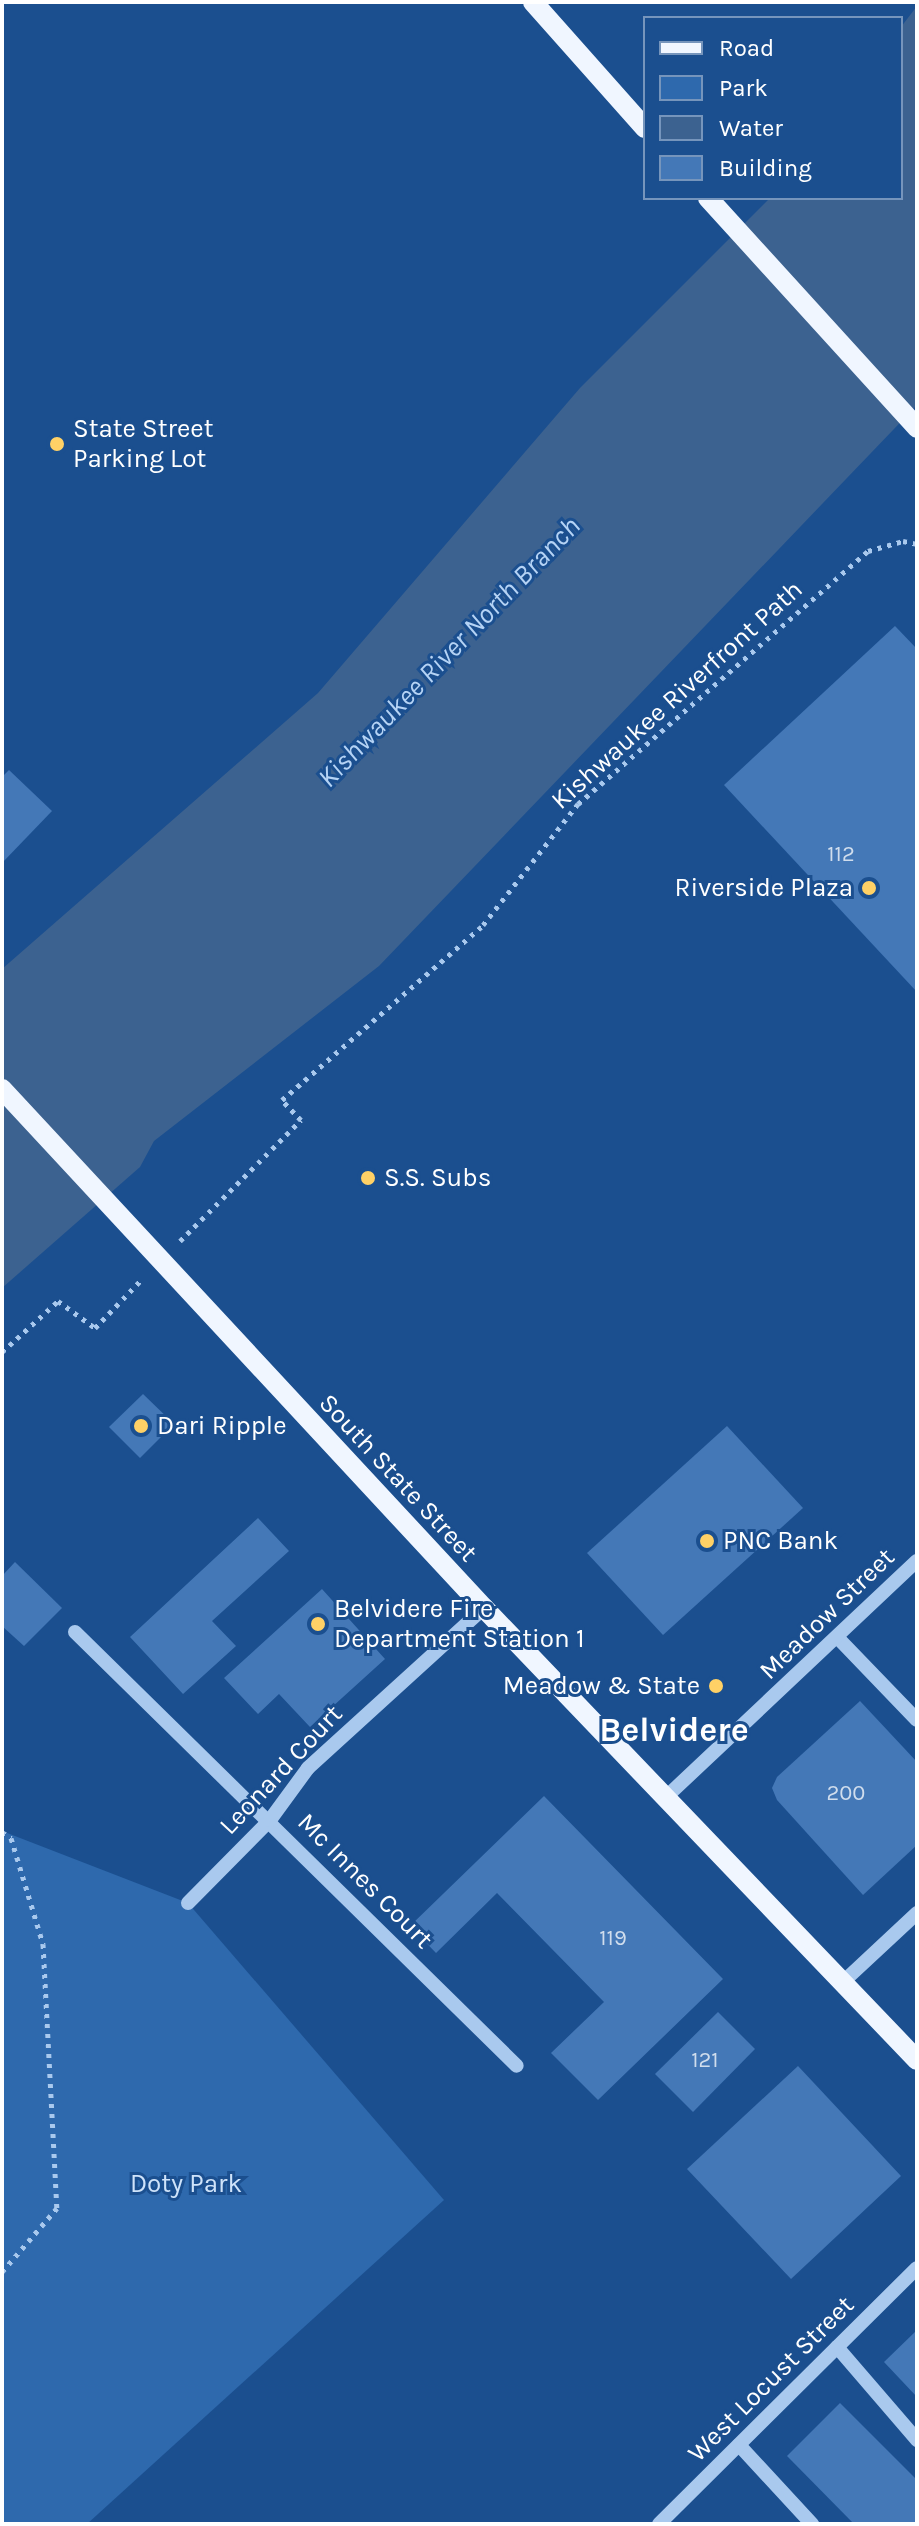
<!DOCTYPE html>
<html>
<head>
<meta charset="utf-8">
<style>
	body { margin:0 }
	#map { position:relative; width:919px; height:2526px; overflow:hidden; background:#1b4f8f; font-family:Karla,sans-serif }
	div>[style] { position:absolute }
	.green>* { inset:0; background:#2e69ad }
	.water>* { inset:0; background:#3c6290 }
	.building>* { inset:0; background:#4478b7 }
	.path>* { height:5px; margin-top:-2.5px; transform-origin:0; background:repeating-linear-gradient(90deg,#a9c9ee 0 4px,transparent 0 10px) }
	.minor>* { height:14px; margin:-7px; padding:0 7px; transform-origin:7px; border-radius:7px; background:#a9c9ee }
	.major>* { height:20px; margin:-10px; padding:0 10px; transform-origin:10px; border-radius:10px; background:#f0f6ff }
	.dots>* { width:22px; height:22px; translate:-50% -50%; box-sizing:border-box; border:4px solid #1b4f8f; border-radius:50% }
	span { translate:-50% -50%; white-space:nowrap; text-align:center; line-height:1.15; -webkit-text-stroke:6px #1b4f8f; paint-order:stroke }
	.number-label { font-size:22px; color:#d0dded }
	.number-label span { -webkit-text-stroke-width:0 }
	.poi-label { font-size:26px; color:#fff }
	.left { translate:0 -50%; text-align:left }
	.right { translate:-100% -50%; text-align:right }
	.street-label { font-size:26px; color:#fff }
	.park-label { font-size:26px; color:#cfe3fa }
	.water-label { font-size:28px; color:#b5d3f5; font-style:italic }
	.district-label { font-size:34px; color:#fff; font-weight:700 }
	.frame { position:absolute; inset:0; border:4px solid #fff; pointer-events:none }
	.legend { position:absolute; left:643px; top:16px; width:260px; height:184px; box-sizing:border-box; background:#1b4f8f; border:2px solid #7695bc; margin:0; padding:10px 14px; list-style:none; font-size:24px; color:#fff }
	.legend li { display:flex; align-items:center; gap:16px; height:40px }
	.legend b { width:40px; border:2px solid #7695bc }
</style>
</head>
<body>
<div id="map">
	<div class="green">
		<i style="clip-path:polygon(2px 1831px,188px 1903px,444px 2200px,87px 2524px,2px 2524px)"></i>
	</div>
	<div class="water">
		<i style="clip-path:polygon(917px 6px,917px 405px,379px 966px,154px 1141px,140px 1167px,2px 1288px,2px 969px,318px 693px,580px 388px,770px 198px,901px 198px,901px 27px)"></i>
	</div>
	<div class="building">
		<i style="clip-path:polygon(895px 626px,917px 649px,917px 992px,724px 785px)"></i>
		<i style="clip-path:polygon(9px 770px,52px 811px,2px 863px,2px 777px)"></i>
		<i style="clip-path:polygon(143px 1394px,174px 1424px,140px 1458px,109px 1427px)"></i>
		<i style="clip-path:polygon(727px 1426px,803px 1508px,663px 1635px,587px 1553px)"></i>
		<i style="clip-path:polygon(258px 1518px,289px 1551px,212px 1621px,236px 1646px,183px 1694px,130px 1637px)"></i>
		<i style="clip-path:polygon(15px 1562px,62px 1608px,24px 1646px,2px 1626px,2px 1576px)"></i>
		<i style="clip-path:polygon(322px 1589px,385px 1659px,310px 1727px,279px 1694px,258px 1714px,224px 1678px)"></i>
		<i style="clip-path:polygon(860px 1701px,917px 1762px,917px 1845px,863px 1895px,777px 1800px,772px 1788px,777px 1777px)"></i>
		<i style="clip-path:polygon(544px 1796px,723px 1979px,598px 2100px,551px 2053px,604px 2002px,497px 1893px,436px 1953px,410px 1926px)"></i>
		<i style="clip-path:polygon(718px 2012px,755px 2049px,693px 2112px,655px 2074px)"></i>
		<i style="clip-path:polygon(798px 2066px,901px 2176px,791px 2279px,687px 2169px)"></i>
		<i style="clip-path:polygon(917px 2330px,917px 2397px,884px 2362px)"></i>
		<i style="clip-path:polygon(840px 2403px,917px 2480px,917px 2524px,854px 2524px,787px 2456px)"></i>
	</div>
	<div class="path">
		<i style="left:180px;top:1241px;width:171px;rotate:-45deg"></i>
		<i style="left:301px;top:1120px;width:28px;rotate:-134deg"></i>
		<i style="left:282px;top:1100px;width:267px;rotate:-41deg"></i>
		<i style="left:483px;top:925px;width:154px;rotate:-51.9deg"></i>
		<i style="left:578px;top:804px;width:385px;rotate:-41.1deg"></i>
		<i style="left:868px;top:551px;width:36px;rotate:-16deg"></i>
		<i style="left:903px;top:541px;width:14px;rotate:12deg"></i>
		<i style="left:2px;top:1352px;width:76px;rotate:-42.3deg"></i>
		<i style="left:58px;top:1301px;width:46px;rotate:36.1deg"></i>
		<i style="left:95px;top:1328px;width:68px;rotate:-46.2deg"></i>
		<i style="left:2px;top:1832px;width:11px;rotate:34deg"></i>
		<i style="left:11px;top:1838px;width:111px;rotate:73.2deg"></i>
		<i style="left:43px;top:1944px;width:264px;rotate:87deg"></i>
		<i style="left:57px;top:2208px;width:84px;rotate:130.7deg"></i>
	</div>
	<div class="minor">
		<i style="left:75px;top:1632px;width:619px;rotate:44.48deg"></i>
		<i style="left:837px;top:1637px;width:115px;rotate:46.1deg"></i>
		<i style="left:664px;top:1799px;width:347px;rotate:-43.3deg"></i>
		<i style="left:188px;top:1903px;width:117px;rotate:-45.3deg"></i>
		<i style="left:270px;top:1820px;width:64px;rotate:-53.8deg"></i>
		<i style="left:308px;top:1768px;width:238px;rotate:-42.3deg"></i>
		<i style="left:843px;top:1982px;width:101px;rotate:-43deg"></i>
		<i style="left:837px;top:2347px;width:123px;rotate:49.3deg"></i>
		<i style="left:739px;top:2445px;width:108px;rotate:47.3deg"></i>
		<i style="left:659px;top:2524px;width:363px;rotate:-44.8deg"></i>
	</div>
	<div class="major">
		<i style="left:533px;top:2px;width:169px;rotate:48.4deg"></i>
		<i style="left:708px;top:198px;width:311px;rotate:47.7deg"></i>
		<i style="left:2px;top:1089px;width:708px;rotate:47.12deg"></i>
		<i style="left:484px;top:1608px;width:626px;rotate:46.23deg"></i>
	</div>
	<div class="dots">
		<i style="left:57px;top:444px;background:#ffd166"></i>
		<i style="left:869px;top:888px;background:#ffd166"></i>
		<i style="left:368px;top:1178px;background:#ffd166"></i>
		<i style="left:141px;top:1426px;background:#ffd166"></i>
		<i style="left:707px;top:1541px;background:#ffd166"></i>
		<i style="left:318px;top:1624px;background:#ffd166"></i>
		<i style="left:716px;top:1686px;background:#ffd166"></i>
	</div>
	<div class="number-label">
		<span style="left:841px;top:855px">112</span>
		<span style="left:846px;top:1794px">200</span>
		<span style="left:613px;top:1939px">119</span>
		<span style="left:705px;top:2061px">121</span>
	</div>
	<div class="poi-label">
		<span class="left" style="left:73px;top:444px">State Street<br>Parking Lot</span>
		<span class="right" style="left:853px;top:888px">Riverside Plaza</span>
		<span class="left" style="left:384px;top:1178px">S.S. Subs</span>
		<span class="left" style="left:157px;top:1426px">Dari Ripple</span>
		<span class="left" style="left:723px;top:1541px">PNC Bank</span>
		<span class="left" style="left:334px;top:1624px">Belvidere Fire<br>Department Station 1</span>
		<span class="right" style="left:700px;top:1686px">Meadow &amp; State</span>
	</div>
	<div class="street-label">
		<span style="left:677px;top:695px;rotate:-42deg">Kishwaukee Riverfront Path</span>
		<span style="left:398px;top:1478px;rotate:47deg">South State Street</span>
		<span style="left:827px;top:1614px;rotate:-44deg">Meadow Street</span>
		<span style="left:281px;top:1770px;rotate:-47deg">Leonard Court</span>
		<span style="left:365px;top:1881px;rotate:45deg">Mc Innes Court</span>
		<span style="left:771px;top:2379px;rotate:-45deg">West Locust Street</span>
	</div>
	<div class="park-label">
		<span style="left:186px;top:2184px">Doty Park</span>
	</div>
	<div class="water-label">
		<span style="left:449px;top:652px;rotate:-46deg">Kishwaukee River North Branch</span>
	</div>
	<div class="district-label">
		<span style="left:674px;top:1731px">Belvidere</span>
	</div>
	<div class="frame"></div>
	<ul class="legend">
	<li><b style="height:10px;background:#f0f6ff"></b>Road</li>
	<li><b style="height:22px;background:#2e69ad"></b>Park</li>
	<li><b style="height:22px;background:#3c6290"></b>Water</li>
	<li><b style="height:22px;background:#4478b7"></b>Building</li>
	</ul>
</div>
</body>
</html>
